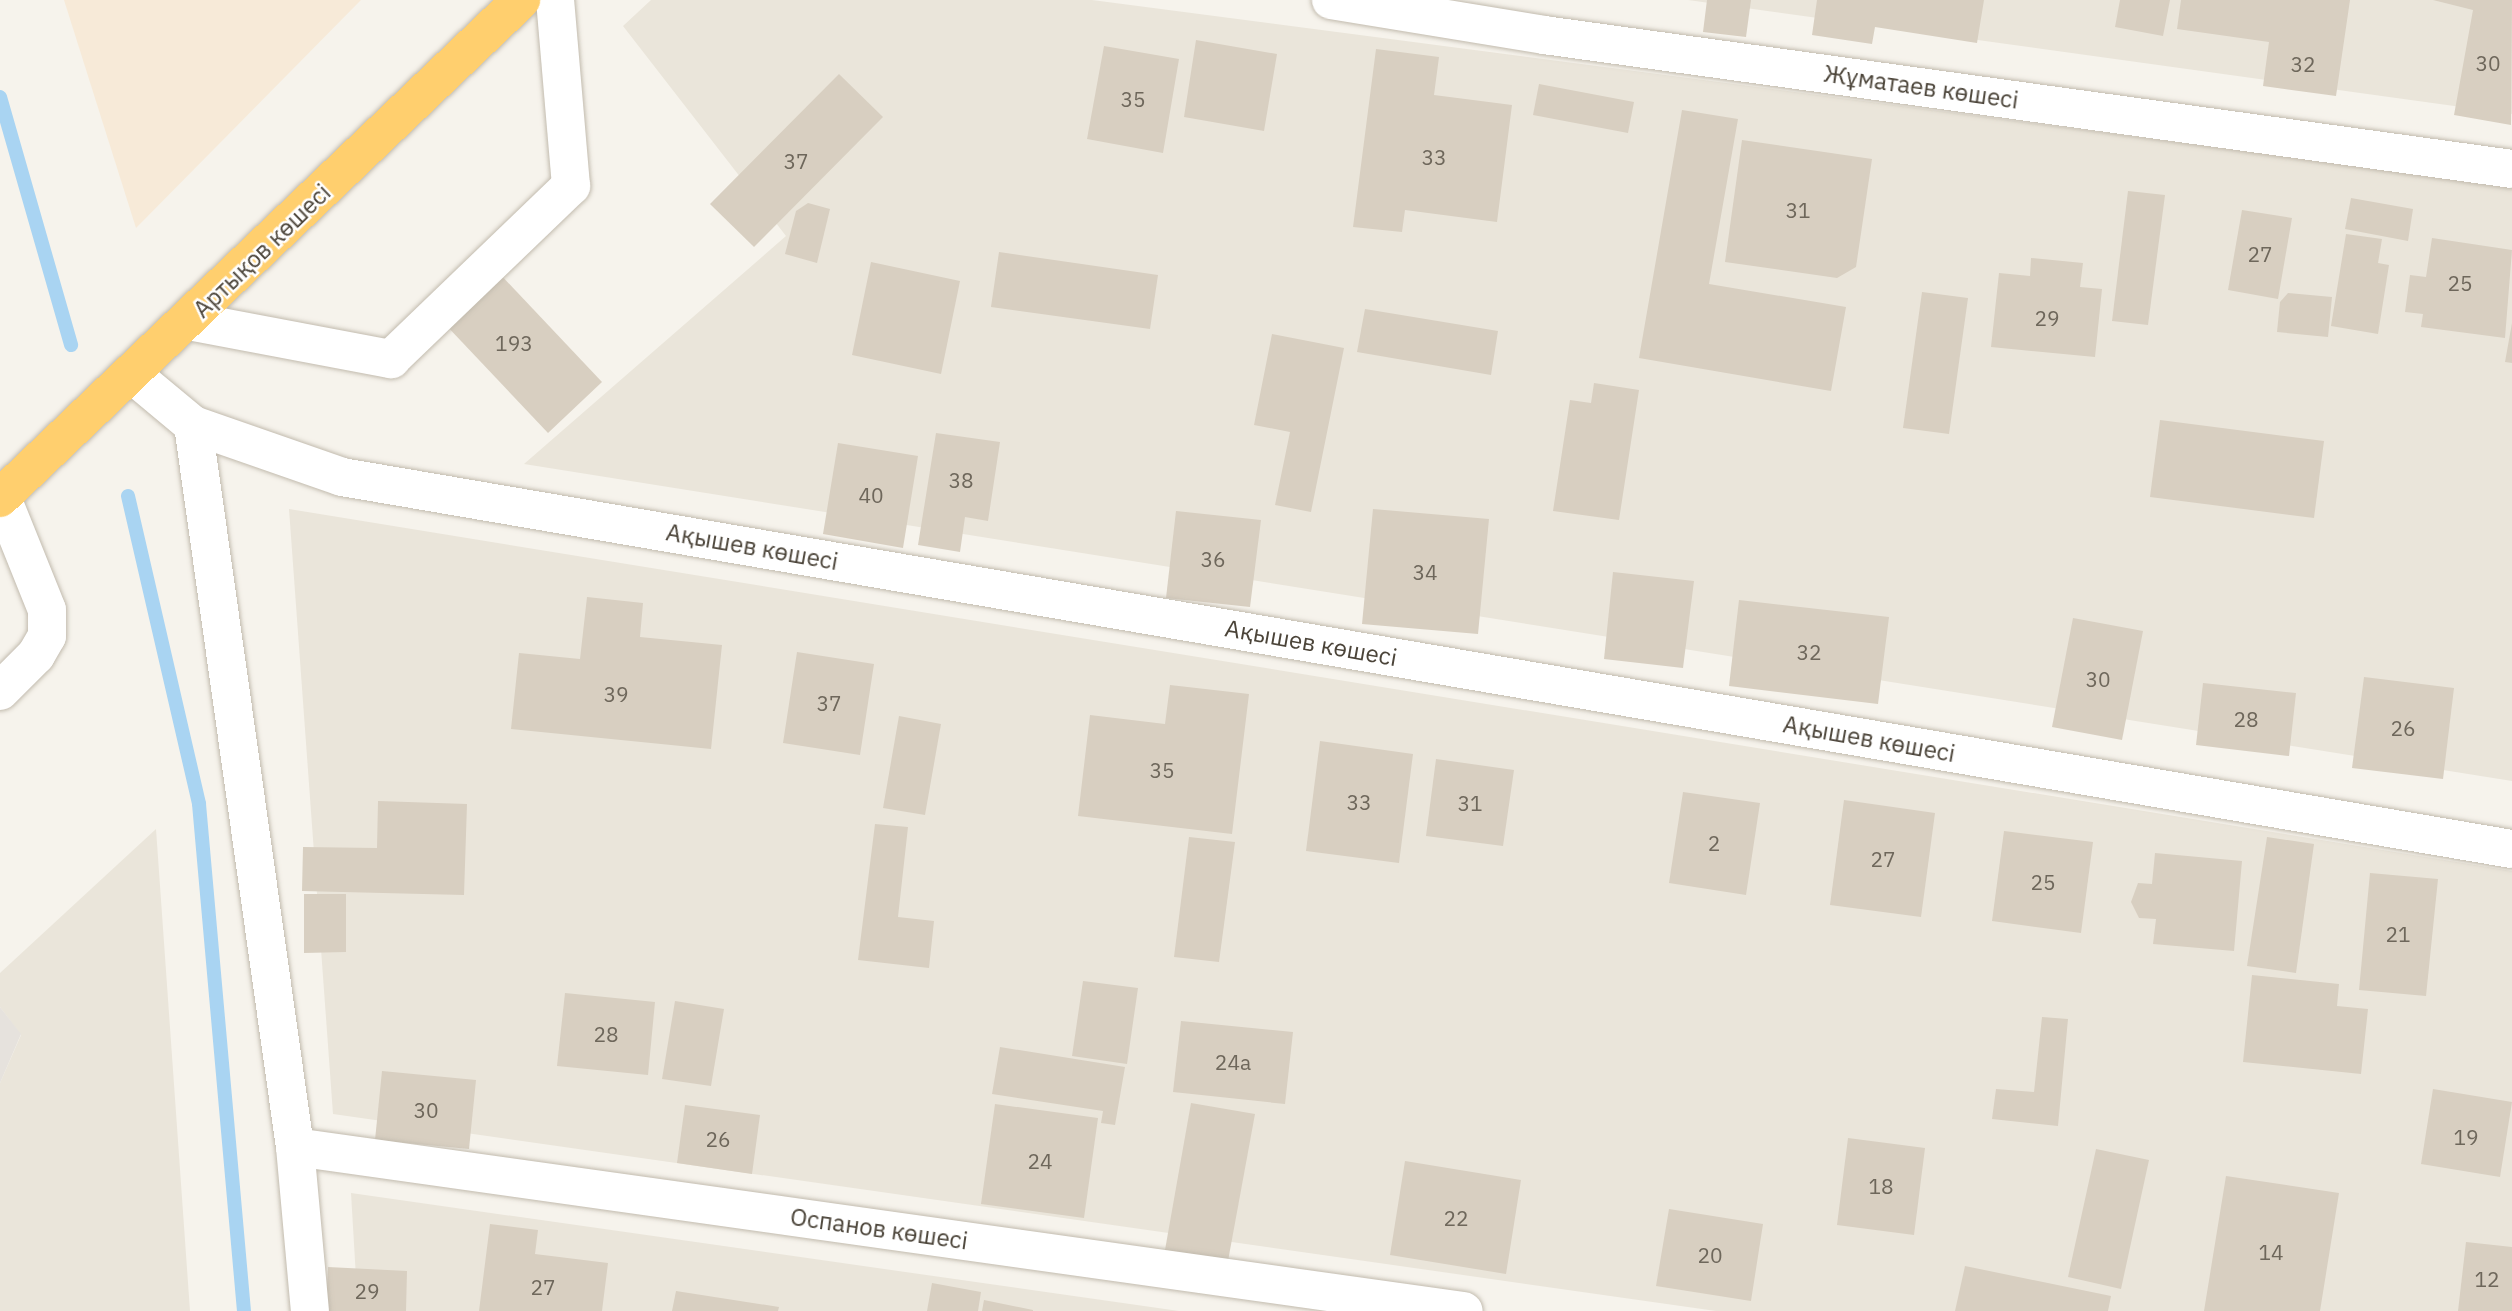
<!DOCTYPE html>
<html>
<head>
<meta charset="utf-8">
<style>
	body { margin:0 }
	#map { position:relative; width:2512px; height:1311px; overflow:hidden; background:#f6f3ec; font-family:"IBM Plex Sans",sans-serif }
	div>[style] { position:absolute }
	.residential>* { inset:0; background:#eae5da }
	.commercial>* { inset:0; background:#f7ead8 }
	.industrial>* { inset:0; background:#e6e2dd }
	.stream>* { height:14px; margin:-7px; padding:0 7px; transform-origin:7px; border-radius:7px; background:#a9d4f2 }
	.building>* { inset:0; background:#d8cfc1 }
	.roads { filter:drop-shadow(0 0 2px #c2bbae) drop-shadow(0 0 2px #c2bbae) }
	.minor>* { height:38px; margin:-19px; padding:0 19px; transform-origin:19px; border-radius:19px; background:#fff }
	.highway>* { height:38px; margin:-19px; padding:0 19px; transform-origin:19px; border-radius:19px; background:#ffcf6e }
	span { translate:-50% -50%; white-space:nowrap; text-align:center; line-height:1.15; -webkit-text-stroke:5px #fff; paint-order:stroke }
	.number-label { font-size:21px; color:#6e675b }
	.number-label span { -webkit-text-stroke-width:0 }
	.street-label { font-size:24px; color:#4b4439 }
</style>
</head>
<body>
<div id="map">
	<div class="residential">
		<i style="clip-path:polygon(651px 0,1092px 0,2512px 186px,2512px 781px,524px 464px,786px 236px,623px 26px)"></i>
		<i style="clip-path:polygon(1688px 0,2512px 0,2512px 114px)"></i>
		<i style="clip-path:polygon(289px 509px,2512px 871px,2512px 1311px,1716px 1311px,333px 1114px)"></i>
		<i style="clip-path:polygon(156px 829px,190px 1311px,0 1311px,0 1083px,21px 1035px,0 1007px,0 973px)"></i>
		<i style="clip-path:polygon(351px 1193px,1179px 1311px,358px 1311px)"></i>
	</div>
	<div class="commercial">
		<i style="clip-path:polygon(64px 0,361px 0,136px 228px)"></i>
	</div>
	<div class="industrial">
		<i style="clip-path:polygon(0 1007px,21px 1034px,0 1083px)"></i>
	</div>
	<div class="stream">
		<i style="left:0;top:97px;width:258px;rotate:74deg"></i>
		<i style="left:128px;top:496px;width:316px;rotate:77deg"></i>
		<i style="left:199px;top:804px;width:509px;rotate:84.93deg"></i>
	</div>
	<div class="building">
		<i style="clip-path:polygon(1707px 0,1751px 0,1746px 37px,1703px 32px)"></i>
		<i style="clip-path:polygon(1817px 0,1984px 0,1977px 43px,1875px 27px,1872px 44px,1812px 35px)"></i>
		<i style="clip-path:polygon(2120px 0,2170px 0,2163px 36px,2115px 27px)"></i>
		<i style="clip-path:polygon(2181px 0,2350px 0,2336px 96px,2263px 86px,2269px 42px,2177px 29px)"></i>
		<i style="clip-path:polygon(2433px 0,2512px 0,2511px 125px,2454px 115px,2473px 10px)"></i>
		<i style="clip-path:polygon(1196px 40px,1277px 54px,1264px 131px,1184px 117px)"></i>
		<i style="clip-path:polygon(1104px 46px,1179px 59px,1163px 153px,1087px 139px)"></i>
		<i style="clip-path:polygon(1376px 49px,1439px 57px,1434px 95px,1512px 105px,1497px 222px,1405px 210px,1402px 232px,1353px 227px)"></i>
		<i style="clip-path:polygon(839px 74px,883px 117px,754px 247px,710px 204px)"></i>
		<i style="clip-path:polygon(1539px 84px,1634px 102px,1628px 133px,1533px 115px)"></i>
		<i style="clip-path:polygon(1682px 110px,1738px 119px,1709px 284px,1846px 307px,1831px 391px,1639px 358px)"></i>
		<i style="clip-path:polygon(1742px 140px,1872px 159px,1856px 267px,1837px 278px,1725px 262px)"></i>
		<i style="clip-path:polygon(2128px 191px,2165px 195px,2148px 325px,2112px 321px)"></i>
		<i style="clip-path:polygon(2351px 198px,2413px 209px,2408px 241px,2345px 229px)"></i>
		<i style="clip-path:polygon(808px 203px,830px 209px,817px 263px,785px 254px,796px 211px)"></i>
		<i style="clip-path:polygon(2242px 210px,2292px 218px,2278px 299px,2228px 290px)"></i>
		<i style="clip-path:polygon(2346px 234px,2382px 239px,2378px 263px,2389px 265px,2378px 334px,2331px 326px)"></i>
		<i style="clip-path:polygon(2432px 238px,2512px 250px,2505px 338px,2421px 327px,2423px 314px,2405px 312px,2410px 275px,2426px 277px)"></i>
		<i style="clip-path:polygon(999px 252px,1158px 275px,1150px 329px,991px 307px)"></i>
		<i style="clip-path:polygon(480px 253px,602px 382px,548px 433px,426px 304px)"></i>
		<i style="clip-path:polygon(2031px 258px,2083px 263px,2080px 287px,2102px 289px,2095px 357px,1991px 347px,1999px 273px,2030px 276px)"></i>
		<i style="clip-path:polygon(871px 262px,960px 281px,941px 374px,852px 355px)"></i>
		<i style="clip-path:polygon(1922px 292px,1968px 298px,1949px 434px,1903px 428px)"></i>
		<i style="clip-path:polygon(2288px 293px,2332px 297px,2328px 337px,2277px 332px,2280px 302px)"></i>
		<i style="clip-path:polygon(1365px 309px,1498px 331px,1491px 375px,1357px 352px)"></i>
		<i style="clip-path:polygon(2512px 323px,2512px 363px,2505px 362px)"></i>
		<i style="clip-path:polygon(1272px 334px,1344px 348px,1311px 512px,1275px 505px,1290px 432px,1254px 425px)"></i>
		<i style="clip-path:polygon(1594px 383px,1639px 390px,1619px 520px,1553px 511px,1570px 400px,1591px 403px)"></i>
		<i style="clip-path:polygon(2160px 420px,2324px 441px,2314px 518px,2150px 497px)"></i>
		<i style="clip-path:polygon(936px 433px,1000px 442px,988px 521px,965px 517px,960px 552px,918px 545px)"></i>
		<i style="clip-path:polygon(838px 443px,918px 456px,903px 548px,823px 534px)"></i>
		<i style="clip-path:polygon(1373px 509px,1489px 519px,1478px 634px,1362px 624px)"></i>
		<i style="clip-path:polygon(1176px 511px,1261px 520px,1250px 607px,1166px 598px)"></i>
		<i style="clip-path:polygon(1613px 572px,1694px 581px,1683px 668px,1604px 659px)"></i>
		<i style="clip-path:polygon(587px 597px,643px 603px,640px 637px,722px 645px,711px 749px,511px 729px,519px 653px,580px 659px)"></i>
		<i style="clip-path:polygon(1739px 600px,1889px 617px,1878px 704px,1729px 686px)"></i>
		<i style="clip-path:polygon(2073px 618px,2143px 631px,2122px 740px,2052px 727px)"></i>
		<i style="clip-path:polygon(797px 652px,874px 664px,860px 755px,783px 743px)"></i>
		<i style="clip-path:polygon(2364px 677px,2454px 688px,2443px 779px,2352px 768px)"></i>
		<i style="clip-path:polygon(2203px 683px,2296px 693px,2289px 756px,2196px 745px)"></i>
		<i style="clip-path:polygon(1170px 685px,1249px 694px,1232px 834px,1078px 816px,1090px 715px,1165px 724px)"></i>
		<i style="clip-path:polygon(899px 716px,941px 724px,925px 815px,883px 808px)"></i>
		<i style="clip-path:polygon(1320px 741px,1413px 754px,1399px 863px,1306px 851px)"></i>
		<i style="clip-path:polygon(1436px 759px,1514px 770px,1503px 846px,1426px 836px)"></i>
		<i style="clip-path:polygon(1683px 792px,1760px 803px,1746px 895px,1669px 883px)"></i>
		<i style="clip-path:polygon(1844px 800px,1935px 813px,1921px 917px,1830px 905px)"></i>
		<i style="clip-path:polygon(378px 801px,467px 804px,464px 895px,302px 891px,303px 847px,377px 848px)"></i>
		<i style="clip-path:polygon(875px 824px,908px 827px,898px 917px,934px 921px,929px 968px,858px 960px)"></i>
		<i style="clip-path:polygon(2004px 831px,2093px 842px,2081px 933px,1992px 921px)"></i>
		<i style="clip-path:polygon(1189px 837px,1235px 842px,1219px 962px,1174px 957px)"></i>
		<i style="clip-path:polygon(2267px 837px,2314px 844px,2296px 973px,2247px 966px)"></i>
		<i style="clip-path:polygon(2155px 853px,2242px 861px,2234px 951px,2153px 944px,2156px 919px,2139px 918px,2131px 902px,2138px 883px,2152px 884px)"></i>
		<i style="clip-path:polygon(2370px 873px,2438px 879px,2426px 996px,2359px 990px)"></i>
		<i style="clip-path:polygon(304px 894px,346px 894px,346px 952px,304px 953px)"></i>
		<i style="clip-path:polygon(2252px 975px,2339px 984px,2337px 1006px,2368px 1009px,2361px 1074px,2243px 1062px)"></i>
		<i style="clip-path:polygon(1083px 981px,1138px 988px,1127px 1064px,1072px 1056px)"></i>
		<i style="clip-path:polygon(565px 993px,655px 1002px,648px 1075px,557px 1066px)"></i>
		<i style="clip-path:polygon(675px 1001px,724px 1009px,711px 1086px,662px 1079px)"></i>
		<i style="clip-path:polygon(2042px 1017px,2068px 1019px,2058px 1126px,1992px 1119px,1996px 1089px,2034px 1092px)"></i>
		<i style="clip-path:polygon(1181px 1021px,1293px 1032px,1285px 1104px,1173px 1092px)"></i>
		<i style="clip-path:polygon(1000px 1047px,1125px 1067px,1115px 1125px,1101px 1123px,1103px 1111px,992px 1094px)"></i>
		<i style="clip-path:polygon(382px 1071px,476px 1080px,469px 1149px,375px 1140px)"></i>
		<i style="clip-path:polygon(2433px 1089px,2512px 1102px,2500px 1177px,2421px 1164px)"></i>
		<i style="clip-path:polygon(1191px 1103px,1255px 1114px,1228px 1261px,1165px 1250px)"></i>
		<i style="clip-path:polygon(995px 1104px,1098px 1118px,1084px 1218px,981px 1204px)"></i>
		<i style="clip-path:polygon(685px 1105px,760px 1115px,752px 1174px,677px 1163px)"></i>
		<i style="clip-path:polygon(1848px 1138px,1925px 1148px,1914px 1235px,1837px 1225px)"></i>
		<i style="clip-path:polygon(2096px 1149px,2149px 1160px,2121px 1289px,2068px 1277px)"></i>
		<i style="clip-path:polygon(1405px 1161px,1521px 1180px,1506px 1274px,1390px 1255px)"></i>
		<i style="clip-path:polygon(2226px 1176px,2339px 1193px,2320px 1311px,2204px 1311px)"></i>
		<i style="clip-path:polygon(1669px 1209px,1763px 1224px,1751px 1301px,1656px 1286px)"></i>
		<i style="clip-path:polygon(490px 1224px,538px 1230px,535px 1254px,608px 1263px,602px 1311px,479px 1311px)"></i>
		<i style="clip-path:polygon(2466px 1242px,2512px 1247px,2512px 1311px,2458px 1311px)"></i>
		<i style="clip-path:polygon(1965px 1266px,2111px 1296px,2108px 1311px,1955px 1311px)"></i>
		<i style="clip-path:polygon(328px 1267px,407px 1271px,406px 1311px,326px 1311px)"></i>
		<i style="clip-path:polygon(932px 1283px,981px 1292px,978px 1311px,927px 1311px)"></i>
		<i style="clip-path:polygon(676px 1291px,779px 1307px,778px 1311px,672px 1311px)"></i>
		<i style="clip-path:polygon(984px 1300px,1033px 1310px,1033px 1311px,982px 1311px)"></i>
	</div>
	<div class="roads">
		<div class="minor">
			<i style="left:1331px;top:0;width:216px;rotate:9.3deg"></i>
			<i style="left:1544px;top:35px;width:977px;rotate:7.88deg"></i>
			<i style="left:189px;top:321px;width:206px;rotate:10.7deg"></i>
			<i style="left:391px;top:359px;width:250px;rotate:-43.9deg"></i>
			<i style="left:571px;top:186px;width:187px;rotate:-94.9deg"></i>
			<i style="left:133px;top:375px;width:78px;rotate:39.8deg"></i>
			<i style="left:193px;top:425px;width:158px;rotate:19.2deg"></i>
			<i style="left:342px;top:477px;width:2202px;rotate:9.73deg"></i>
			<i style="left:193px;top:425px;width:729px;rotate:81.96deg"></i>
			<i style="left:295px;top:1147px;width:165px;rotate:84.8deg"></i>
			<i style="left:0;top:493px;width:126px;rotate:68.1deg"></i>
			<i style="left:47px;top:610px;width:26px;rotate:90deg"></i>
			<i style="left:47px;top:636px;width:22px;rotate:120deg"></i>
			<i style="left:36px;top:655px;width:51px;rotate:135deg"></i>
			<i style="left:295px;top:1147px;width:1180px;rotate:7.99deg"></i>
		</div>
		<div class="highway">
			<i style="left:0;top:498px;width:721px;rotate:-43.71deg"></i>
		</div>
	</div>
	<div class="number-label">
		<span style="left:2488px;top:63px">30</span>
		<span style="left:2303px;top:64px">32</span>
		<span style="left:1133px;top:99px">35</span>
		<span style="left:1434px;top:157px">33</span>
		<span style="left:796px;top:161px">37</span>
		<span style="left:1798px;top:210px">31</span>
		<span style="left:2260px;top:254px">27</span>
		<span style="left:2460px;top:283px">25</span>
		<span style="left:2047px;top:318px">29</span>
		<span style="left:514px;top:343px">193</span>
		<span style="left:961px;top:480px">38</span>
		<span style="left:871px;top:495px">40</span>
		<span style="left:1213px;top:559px">36</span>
		<span style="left:1425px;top:572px">34</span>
		<span style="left:1809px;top:652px">32</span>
		<span style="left:2098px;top:679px">30</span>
		<span style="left:616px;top:694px">39</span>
		<span style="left:829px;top:703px">37</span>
		<span style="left:2246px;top:719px">28</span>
		<span style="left:2403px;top:728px">26</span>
		<span style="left:1162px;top:770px">35</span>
		<span style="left:1359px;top:802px">33</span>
		<span style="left:1470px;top:803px">31</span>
		<span style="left:1714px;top:843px">2</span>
		<span style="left:1883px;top:859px">27</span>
		<span style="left:2043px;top:882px">25</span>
		<span style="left:2398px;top:934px">21</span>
		<span style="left:606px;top:1034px">28</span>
		<span style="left:1233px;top:1062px">24а</span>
		<span style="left:426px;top:1110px">30</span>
		<span style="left:2466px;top:1137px">19</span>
		<span style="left:718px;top:1139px">26</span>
		<span style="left:1040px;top:1161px">24</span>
		<span style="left:1881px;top:1186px">18</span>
		<span style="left:1456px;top:1218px">22</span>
		<span style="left:2271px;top:1252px">14</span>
		<span style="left:1710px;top:1255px">20</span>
		<span style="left:2487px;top:1279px">12</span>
		<span style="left:543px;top:1287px">27</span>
		<span style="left:367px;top:1291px">29</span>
	</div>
	<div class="street-label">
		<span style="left:1921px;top:87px;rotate:8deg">Жұматаев көшесі</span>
		<span style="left:262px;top:251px;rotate:-44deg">Артықов көшесі</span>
		<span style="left:752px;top:547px;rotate:10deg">Ақышев көшесі</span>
		<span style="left:1311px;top:643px;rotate:10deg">Ақышев көшесі</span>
		<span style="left:1869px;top:739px;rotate:10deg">Ақышев көшесі</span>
		<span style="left:879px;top:1229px;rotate:8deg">Оспанов көшесі</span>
	</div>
</div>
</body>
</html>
